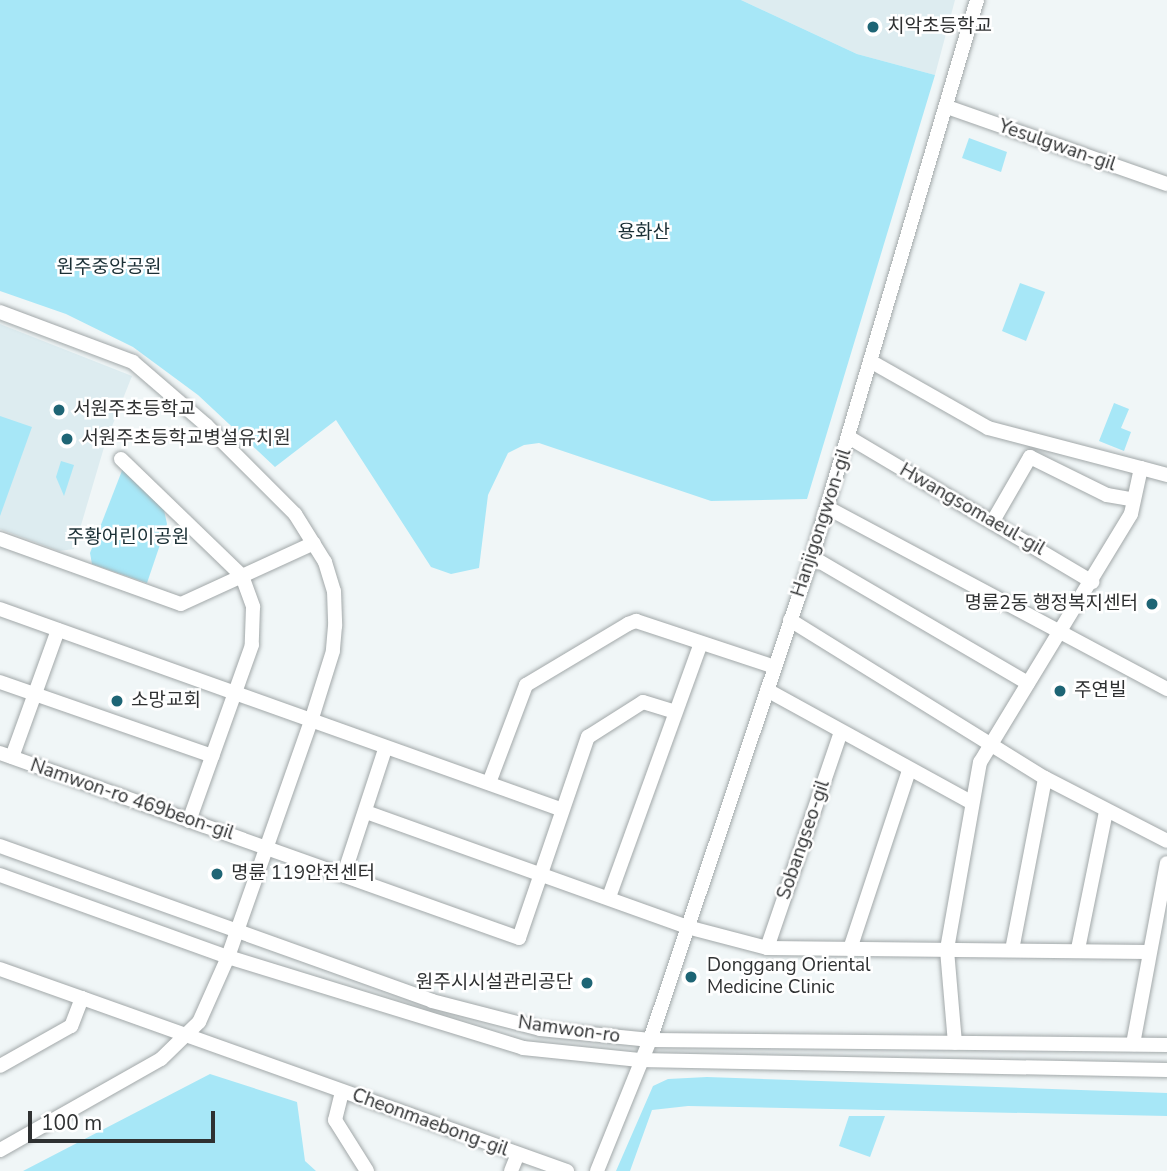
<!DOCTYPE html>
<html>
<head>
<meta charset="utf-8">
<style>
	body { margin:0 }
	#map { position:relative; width:1167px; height:1171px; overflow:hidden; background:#f0f6f7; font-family:"Nunito Sans","Noto Sans KR",sans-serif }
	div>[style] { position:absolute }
	.built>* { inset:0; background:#ddecf0 }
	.green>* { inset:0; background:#a7e7f7 }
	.roads { filter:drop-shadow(0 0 2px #a2a8a9) drop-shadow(0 0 2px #a2a8a9) }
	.minor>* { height:14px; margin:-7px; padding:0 7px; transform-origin:7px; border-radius:7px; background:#fff }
	.dots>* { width:19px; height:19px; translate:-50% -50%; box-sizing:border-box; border:4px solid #fff; border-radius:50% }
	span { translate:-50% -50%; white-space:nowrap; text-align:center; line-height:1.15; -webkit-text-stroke:5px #fff; paint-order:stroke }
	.poi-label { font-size:19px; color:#2f3132 }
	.left { translate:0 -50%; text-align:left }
	.right { translate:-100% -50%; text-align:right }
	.street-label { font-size:19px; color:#2f3132 }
	.park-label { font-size:19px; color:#1a2f35 }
	.scale { position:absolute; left:28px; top:1111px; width:187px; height:32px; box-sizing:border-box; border:4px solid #2f3132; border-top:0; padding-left:9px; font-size:21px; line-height:24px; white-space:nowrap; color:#2f3132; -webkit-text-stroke:5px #fff; paint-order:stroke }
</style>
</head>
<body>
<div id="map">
	<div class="built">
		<i style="clip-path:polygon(741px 0,955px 0,935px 75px,857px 54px)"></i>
		<i style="clip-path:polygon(0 324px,132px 376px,105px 444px,74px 549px,59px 551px,0 529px)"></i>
	</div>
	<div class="green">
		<i style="clip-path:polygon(0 0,741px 0,857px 54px,935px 75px,807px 499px,711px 501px,539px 443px,524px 445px,508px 453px,488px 495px,479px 568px,451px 574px,431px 567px,336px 420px,275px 467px,198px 395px,133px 347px,66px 314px,0 291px)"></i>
		<i style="clip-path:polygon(969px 138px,1007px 152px,1001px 172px,962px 158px)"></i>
		<i style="clip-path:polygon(1020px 283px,1045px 292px,1026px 341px,1002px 331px)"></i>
		<i style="clip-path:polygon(1114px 403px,1129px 409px,1121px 428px,1131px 432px,1124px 451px,1099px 441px)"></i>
		<i style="clip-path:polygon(0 416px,32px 427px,0 516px)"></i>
		<i style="clip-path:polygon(61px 461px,74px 465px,64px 496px,56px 477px)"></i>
		<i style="clip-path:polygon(123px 468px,164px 510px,167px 524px,147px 583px,92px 564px,90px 553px)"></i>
		<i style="clip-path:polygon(210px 1074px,297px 1102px,305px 1161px,316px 1171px,23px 1171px)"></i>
		<i style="clip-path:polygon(707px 1077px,1167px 1093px,1167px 1116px,688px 1106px,652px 1110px,630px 1171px,616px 1171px,653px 1086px,668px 1079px)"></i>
		<i style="clip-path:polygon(849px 1116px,885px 1116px,870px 1157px,839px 1146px)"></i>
	</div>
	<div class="roads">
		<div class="minor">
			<i style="left:947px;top:107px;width:233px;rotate:19.3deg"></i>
			<i style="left:0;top:312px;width:142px;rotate:20.6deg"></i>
			<i style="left:133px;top:362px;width:96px;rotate:40.8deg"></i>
			<i style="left:206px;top:425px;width:126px;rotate:45deg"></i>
			<i style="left:295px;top:514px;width:57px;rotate:58deg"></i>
			<i style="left:325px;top:562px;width:30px;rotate:73deg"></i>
			<i style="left:334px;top:591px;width:35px;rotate:88deg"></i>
			<i style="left:335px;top:626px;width:25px;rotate:95deg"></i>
			<i style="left:333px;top:651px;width:73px;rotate:107.4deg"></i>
			<i style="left:311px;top:721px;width:250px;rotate:109.4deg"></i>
			<i style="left:228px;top:957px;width:71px;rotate:114deg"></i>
			<i style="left:199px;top:1022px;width:53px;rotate:135.8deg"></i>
			<i style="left:161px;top:1059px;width:185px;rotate:150.5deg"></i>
			<i style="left:872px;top:362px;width:133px;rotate:29.6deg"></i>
			<i style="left:988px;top:428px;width:158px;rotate:14.7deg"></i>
			<i style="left:1141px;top:468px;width:47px;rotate:102.3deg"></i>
			<i style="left:1131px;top:514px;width:290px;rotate:121.3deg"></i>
			<i style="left:980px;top:762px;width:191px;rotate:100deg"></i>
			<i style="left:947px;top:950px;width:93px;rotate:85.1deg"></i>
			<i style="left:850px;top:438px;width:282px;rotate:30.7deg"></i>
			<i style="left:121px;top:459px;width:168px;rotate:44deg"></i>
			<i style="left:242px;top:576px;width:33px;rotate:70deg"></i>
			<i style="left:253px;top:607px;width:38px;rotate:92deg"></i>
			<i style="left:252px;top:645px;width:187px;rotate:109.7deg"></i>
			<i style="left:1141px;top:468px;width:27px;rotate:15deg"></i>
			<i style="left:828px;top:508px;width:384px;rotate:28.1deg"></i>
			<i style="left:993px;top:521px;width:74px;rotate:-60deg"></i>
			<i style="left:1030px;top:457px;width:86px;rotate:26.3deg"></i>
			<i style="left:1107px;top:495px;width:27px;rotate:10deg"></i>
			<i style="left:0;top:539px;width:192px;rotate:19.8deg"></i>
			<i style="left:181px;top:604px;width:146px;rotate:-24.6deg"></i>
			<i style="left:812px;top:557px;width:250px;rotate:30.3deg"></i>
			<i style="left:0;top:609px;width:595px;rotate:19.65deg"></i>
			<i style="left:790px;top:620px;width:300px;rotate:31.8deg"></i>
			<i style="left:1045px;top:778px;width:137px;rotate:27.3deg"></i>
			<i style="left:0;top:682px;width:225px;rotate:19.2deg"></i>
			<i style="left:767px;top:690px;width:233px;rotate:28.8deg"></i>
			<i style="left:0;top:753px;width:551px;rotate:19.62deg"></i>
			<i style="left:519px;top:938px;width:213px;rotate:-71.1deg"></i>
			<i style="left:588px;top:737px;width:65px;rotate:-32.5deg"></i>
			<i style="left:643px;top:702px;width:34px;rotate:17deg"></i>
			<i style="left:12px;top:757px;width:135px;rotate:-70.1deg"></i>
			<i style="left:489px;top:783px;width:105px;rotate:-69.3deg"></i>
			<i style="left:526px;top:685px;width:119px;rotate:-30.9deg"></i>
			<i style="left:628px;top:624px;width:9px;rotate:-21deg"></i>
			<i style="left:636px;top:621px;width:146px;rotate:18.3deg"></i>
			<i style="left:366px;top:812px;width:341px;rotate:19.7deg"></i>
			<i style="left:687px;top:927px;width:83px;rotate:14.7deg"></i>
			<i style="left:767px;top:948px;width:381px;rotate:0.6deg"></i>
			<i style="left:0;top:846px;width:459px;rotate:19.7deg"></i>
			<i style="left:432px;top:1001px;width:112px;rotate:14.5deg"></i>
			<i style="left:540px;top:1029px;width:111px;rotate:5.7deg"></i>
			<i style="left:650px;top:1040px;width:517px;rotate:0.55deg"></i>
			<i style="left:344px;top:874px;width:132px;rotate:-71.8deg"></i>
			<i style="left:0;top:875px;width:242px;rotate:19.8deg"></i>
			<i style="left:228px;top:957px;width:309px;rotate:17.1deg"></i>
			<i style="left:523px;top:1048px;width:117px;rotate:5.9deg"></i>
			<i style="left:639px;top:1060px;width:528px;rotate:1.09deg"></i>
			<i style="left:609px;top:897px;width:270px;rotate:-70.1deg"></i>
			<i style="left:767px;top:948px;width:228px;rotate:-71.1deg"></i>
			<i style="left:850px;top:949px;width:188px;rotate:-71.7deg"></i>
			<i style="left:1078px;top:949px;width:141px;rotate:-78.5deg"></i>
			<i style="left:1012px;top:950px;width:175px;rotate:-79.1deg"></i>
			<i style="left:0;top:969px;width:87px;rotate:19.5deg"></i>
			<i style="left:82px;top:998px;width:30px;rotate:111deg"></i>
			<i style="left:71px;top:1026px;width:81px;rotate:150.6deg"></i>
			<i style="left:82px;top:998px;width:515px;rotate:19.63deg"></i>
			<i style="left:1133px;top:1044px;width:184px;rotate:-79.4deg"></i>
			<i style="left:342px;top:1092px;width:29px;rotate:104deg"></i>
			<i style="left:335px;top:1120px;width:60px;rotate:57.9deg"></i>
			<i style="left:511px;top:1171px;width:18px;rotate:-68deg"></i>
			<i style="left:597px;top:1171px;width:141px;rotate:-68deg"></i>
			<i style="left:650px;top:1040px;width:509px;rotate:-71.46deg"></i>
			<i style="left:812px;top:557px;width:581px;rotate:-73.5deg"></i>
		</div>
	</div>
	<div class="dots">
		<i style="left:873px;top:27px;background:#1e6575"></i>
		<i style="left:59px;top:410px;background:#1e6575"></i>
		<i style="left:67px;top:439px;background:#1e6575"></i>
		<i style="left:1152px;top:604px;background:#1e6575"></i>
		<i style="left:1060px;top:691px;background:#1e6575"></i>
		<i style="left:117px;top:701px;background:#1e6575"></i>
		<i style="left:217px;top:874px;background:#1e6575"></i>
		<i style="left:691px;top:977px;background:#1e6575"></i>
		<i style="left:587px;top:983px;background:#1e6575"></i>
	</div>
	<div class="poi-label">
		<span class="left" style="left:887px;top:27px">치악초등학교</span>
		<span class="left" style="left:73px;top:410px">서원주초등학교</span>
		<span class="left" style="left:81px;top:439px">서원주초등학교병설유치원</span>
		<span class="right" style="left:1138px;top:604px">명륜2동 행정복지센터</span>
		<span class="left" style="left:1074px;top:691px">주연빌</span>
		<span class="left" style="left:131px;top:701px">소망교회</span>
		<span class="left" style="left:231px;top:874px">명륜 119안전센터</span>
		<span class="left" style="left:707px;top:977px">Donggang Oriental<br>Medicine Clinic</span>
		<span class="right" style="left:573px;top:983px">원주시시설관리공단</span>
	</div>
	<div class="street-label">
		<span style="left:1057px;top:146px;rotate:19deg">Yesulgwan-gil</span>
		<span style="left:972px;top:510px;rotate:30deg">Hwangsomaeul-gil</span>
		<span style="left:822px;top:523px;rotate:-72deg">Hanjigongwon-gil</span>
		<span style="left:132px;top:800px;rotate:19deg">Namwon-ro 469beon-gil</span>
		<span style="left:804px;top:840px;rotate:-71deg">Sobangseo-gil</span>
		<span style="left:569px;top:1030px;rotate:8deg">Namwon-ro</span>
		<span style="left:430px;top:1123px;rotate:20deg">Cheonmaebong-gil</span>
	</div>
	<div class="park-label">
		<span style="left:644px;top:233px">용화산</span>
		<span style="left:109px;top:268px">원주중앙공원</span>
		<span style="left:128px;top:538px">주황어린이공원</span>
	</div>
	<div class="scale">100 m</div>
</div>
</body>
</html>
